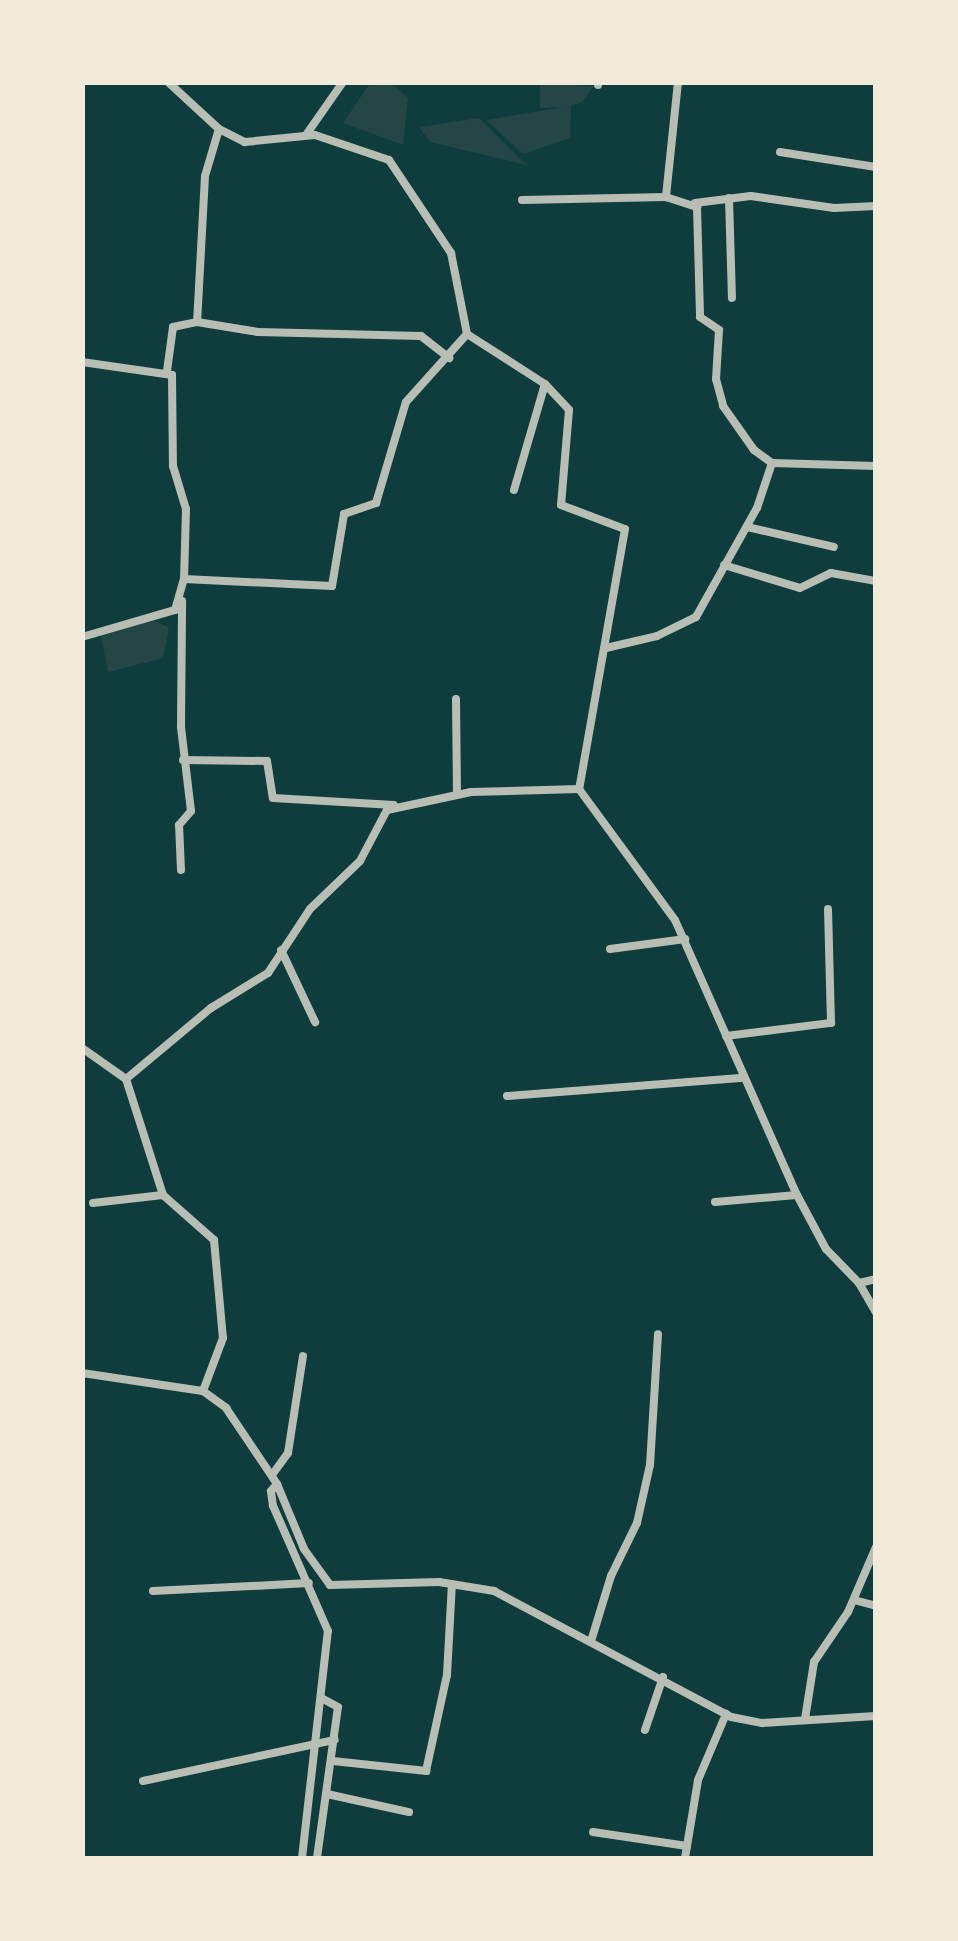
<!DOCTYPE html>
<html>
<head>
<meta charset="utf-8">
<style>
	body { margin:0 }
	#map { position:relative; width:958px; height:1941px; overflow:hidden; background:#0f3d3e; font-family:"Fira Sans",sans-serif }
	div>[style] { position:absolute }
	.green>* { inset:0; background:#244646 }
	.minor>* { height:8px; margin:-4px; padding:0 4px; transform-origin:4px; border-radius:4px; background:#b8beb3 }
	span { translate:-50% -50%; white-space:nowrap; text-align:center; line-height:1.15; -webkit-text-stroke:10px #f1e9da; paint-order:stroke }
	.frame { position:absolute; inset:0; border:85px solid #f1e9da; pointer-events:none }
</style>
</head>
<body>
<div id="map">
	<div class="green">
		<i style="clip-path:polygon(370px 83px,391px 83px,408px 98px,403px 145px,343px 123px)"></i>
		<i style="clip-path:polygon(540px 83px,594px 86px,581px 103px,571px 105px,570px 138px,523px 154px,486px 120px,564px 107px,540px 108px)"></i>
		<i style="clip-path:polygon(479px 118px,527px 165px,430px 142px,419px 127px)"></i>
		<i style="clip-path:polygon(153px 620px,169px 628px,163px 658px,108px 672px,101px 636px)"></i>
	</div>
	<div class="minor">
		<i style="left:168px;top:82px;width:69px;rotate:42.7deg"></i>
		<i style="left:219px;top:129px;width:29px;rotate:27deg"></i>
		<i style="left:245px;top:142px;width:70px;rotate:-5.7deg"></i>
		<i style="left:315px;top:135px;width:78px;rotate:18.7deg"></i>
		<i style="left:389px;top:160px;width:112px;rotate:56.3deg"></i>
		<i style="left:451px;top:253px;width:83px;rotate:78.8deg"></i>
		<i style="left:467px;top:334px;width:93px;rotate:32.7deg"></i>
		<i style="left:545px;top:384px;width:35px;rotate:47deg"></i>
		<i style="left:569px;top:410px;width:95px;rotate:94.8deg"></i>
		<i style="left:561px;top:505px;width:68px;rotate:20.6deg"></i>
		<i style="left:625px;top:529px;width:264px;rotate:100deg"></i>
		<i style="left:579px;top:789px;width:162px;rotate:53.8deg"></i>
		<i style="left:675px;top:920px;width:301px;rotate:66.1deg"></i>
		<i style="left:797px;top:1195px;width:61px;rotate:61.8deg"></i>
		<i style="left:826px;top:1249px;width:47px;rotate:45.9deg"></i>
		<i style="left:859px;top:1283px;width:34px;rotate:60deg"></i>
		<i style="left:678px;top:82px;width:116px;rotate:96deg"></i>
		<i style="left:666px;top:197px;width:33px;rotate:18deg"></i>
		<i style="left:697px;top:207px;width:110px;rotate:88.4deg"></i>
		<i style="left:700px;top:317px;width:23px;rotate:34deg"></i>
		<i style="left:719px;top:330px;width:49px;rotate:93.5deg"></i>
		<i style="left:716px;top:379px;width:28px;rotate:75deg"></i>
		<i style="left:723px;top:406px;width:54px;rotate:54.8deg"></i>
		<i style="left:754px;top:450px;width:22px;rotate:36deg"></i>
		<i style="left:772px;top:463px;width:104px;rotate:1.7deg"></i>
		<i style="left:598px;top:85px;width:3px;rotate:-90deg"></i>
		<i style="left:219px;top:129px;width:49px;rotate:106.6deg"></i>
		<i style="left:205px;top:176px;width:146px;rotate:93.1deg"></i>
		<i style="left:197px;top:322px;width:62px;rotate:9.3deg"></i>
		<i style="left:258px;top:332px;width:163px;rotate:1.4deg"></i>
		<i style="left:421px;top:336px;width:36px;rotate:38deg"></i>
		<i style="left:306px;top:135px;width:65px;rotate:-55.1deg"></i>
		<i style="left:780px;top:152px;width:97px;rotate:8.9deg"></i>
		<i style="left:729px;top:198px;width:100px;rotate:88.3deg"></i>
		<i style="left:522px;top:200px;width:144px;rotate:-1.2deg"></i>
		<i style="left:695px;top:203px;width:56px;rotate:-7.1deg"></i>
		<i style="left:751px;top:196px;width:84px;rotate:8.2deg"></i>
		<i style="left:834px;top:208px;width:42px;rotate:-2.7deg"></i>
		<i style="left:82px;top:362px;width:91px;rotate:8.2deg"></i>
		<i style="left:172px;top:375px;width:91px;rotate:89.4deg"></i>
		<i style="left:173px;top:466px;width:45px;rotate:73.2deg"></i>
		<i style="left:186px;top:509px;width:70px;rotate:91.6deg"></i>
		<i style="left:167px;top:371px;width:44px;rotate:-82.2deg"></i>
		<i style="left:173px;top:327px;width:25px;rotate:-12deg"></i>
		<i style="left:514px;top:490px;width:110px;rotate:-73.7deg"></i>
		<i style="left:747px;top:527px;width:89px;rotate:12.9deg"></i>
		<i style="left:724px;top:565px;width:79px;rotate:16.8deg"></i>
		<i style="left:800px;top:588px;width:34px;rotate:-26deg"></i>
		<i style="left:831px;top:573px;width:46px;rotate:10.1deg"></i>
		<i style="left:82px;top:637px;width:97px;rotate:-16.2deg"></i>
		<i style="left:175px;top:610px;width:32px;rotate:-74deg"></i>
		<i style="left:184px;top:579px;width:148px;rotate:2.7deg"></i>
		<i style="left:332px;top:586px;width:73px;rotate:-80.5deg"></i>
		<i style="left:344px;top:514px;width:34px;rotate:-19deg"></i>
		<i style="left:376px;top:503px;width:105px;rotate:-73.5deg"></i>
		<i style="left:406px;top:402px;width:91px;rotate:-48.1deg"></i>
		<i style="left:606px;top:648px;width:52px;rotate:-13.2deg"></i>
		<i style="left:657px;top:636px;width:43px;rotate:-26deg"></i>
		<i style="left:696px;top:617px;width:125px;rotate:-60.8deg"></i>
		<i style="left:757px;top:508px;width:47px;rotate:-71.6deg"></i>
		<i style="left:456px;top:699px;width:95px;rotate:89.4deg"></i>
		<i style="left:183px;top:760px;width:84px;rotate:0.7deg"></i>
		<i style="left:267px;top:761px;width:37px;rotate:81deg"></i>
		<i style="left:273px;top:798px;width:121px;rotate:3.3deg"></i>
		<i style="left:181px;top:870px;width:45px;rotate:-92.5deg"></i>
		<i style="left:179px;top:825px;width:18px;rotate:-49deg"></i>
		<i style="left:191px;top:811px;width:85px;rotate:-96.8deg"></i>
		<i style="left:181px;top:727px;width:126px;rotate:-89.5deg"></i>
		<i style="left:610px;top:949px;width:76px;rotate:-7.6deg"></i>
		<i style="left:281px;top:950px;width:80px;rotate:64.7deg"></i>
		<i style="left:726px;top:1036px;width:106px;rotate:-7.1deg"></i>
		<i style="left:831px;top:1023px;width:114px;rotate:-91.5deg"></i>
		<i style="left:82px;top:1048px;width:54px;rotate:35.2deg"></i>
		<i style="left:126px;top:1079px;width:122px;rotate:72.3deg"></i>
		<i style="left:163px;top:1195px;width:68px;rotate:41.4deg"></i>
		<i style="left:214px;top:1240px;width:98px;rotate:84.8deg"></i>
		<i style="left:223px;top:1338px;width:57px;rotate:110.7deg"></i>
		<i style="left:126px;top:1079px;width:111px;rotate:-39.9deg"></i>
		<i style="left:211px;top:1008px;width:67px;rotate:-31.6deg"></i>
		<i style="left:268px;top:973px;width:77px;rotate:-56.7deg"></i>
		<i style="left:310px;top:909px;width:69px;rotate:-43.8deg"></i>
		<i style="left:360px;top:861px;width:58px;rotate:-62.1deg"></i>
		<i style="left:387px;top:810px;width:86px;rotate:-12.1deg"></i>
		<i style="left:471px;top:792px;width:108px;rotate:-1.6deg"></i>
		<i style="left:507px;top:1096px;width:237px;rotate:-4.4deg"></i>
		<i style="left:715px;top:1202px;width:82px;rotate:-4.9deg"></i>
		<i style="left:93px;top:1203px;width:70px;rotate:-6.5deg"></i>
		<i style="left:859px;top:1283px;width:17px;rotate:-13deg"></i>
		<i style="left:82px;top:1373px;width:122px;rotate:8.5deg"></i>
		<i style="left:203px;top:1391px;width:29px;rotate:36deg"></i>
		<i style="left:226px;top:1408px;width:92px;rotate:56.1deg"></i>
		<i style="left:272px;top:1475px;width:27px;rotate:-54deg"></i>
		<i style="left:288px;top:1453px;width:98px;rotate:-81.2deg"></i>
		<i style="left:153px;top:1591px;width:156px;rotate:-2.9deg"></i>
		<i style="left:854px;top:1600px;width:23px;rotate:15deg"></i>
		<i style="left:592px;top:1638px;width:65px;rotate:-73deg"></i>
		<i style="left:611px;top:1576px;width:59px;rotate:-63.9deg"></i>
		<i style="left:637px;top:1523px;width:59px;rotate:-77.4deg"></i>
		<i style="left:650px;top:1465px;width:131px;rotate:-86.5deg"></i>
		<i style="left:805px;top:1719px;width:58px;rotate:-81deg"></i>
		<i style="left:814px;top:1662px;width:60px;rotate:-55.8deg"></i>
		<i style="left:848px;top:1612px;width:71px;rotate:-66.7deg"></i>
		<i style="left:645px;top:1730px;width:56px;rotate:-71.2deg"></i>
		<i style="left:333px;top:1761px;width:94px;rotate:6.1deg"></i>
		<i style="left:426px;top:1771px;width:98px;rotate:-77.7deg"></i>
		<i style="left:447px;top:1675px;width:91px;rotate:-86.9deg"></i>
		<i style="left:143px;top:1781px;width:196px;rotate:-12.1deg"></i>
		<i style="left:327px;top:1794px;width:84px;rotate:12.4deg"></i>
		<i style="left:593px;top:1832px;width:95px;rotate:8.5deg"></i>
		<i style="left:302px;top:1858px;width:228px;rotate:-83.5deg"></i>
		<i style="left:328px;top:1631px;width:137px;rotate:-113.7deg"></i>
		<i style="left:273px;top:1506px;width:15px;rotate:-98deg"></i>
		<i style="left:271px;top:1491px;width:9px;rotate:-49deg"></i>
		<i style="left:277px;top:1484px;width:70px;rotate:67.4deg"></i>
		<i style="left:304px;top:1549px;width:44px;rotate:54.2deg"></i>
		<i style="left:330px;top:1585px;width:109px;rotate:-1.6deg"></i>
		<i style="left:439px;top:1582px;width:56px;rotate:9.3deg"></i>
		<i style="left:494px;top:1591px;width:268px;rotate:28deg"></i>
		<i style="left:731px;top:1717px;width:32px;rotate:11deg"></i>
		<i style="left:762px;top:1723px;width:114px;rotate:-3.5deg"></i>
		<i style="left:317px;top:1858px;width:152px;rotate:-82.1deg"></i>
		<i style="left:338px;top:1707px;width:19px;rotate:-152deg"></i>
		<i style="left:685px;top:1858px;width:79px;rotate:-80.5deg"></i>
		<i style="left:698px;top:1780px;width:72px;rotate:-67deg"></i>
	</div>
	<div class="frame"></div>
</div>
</body>
</html>
